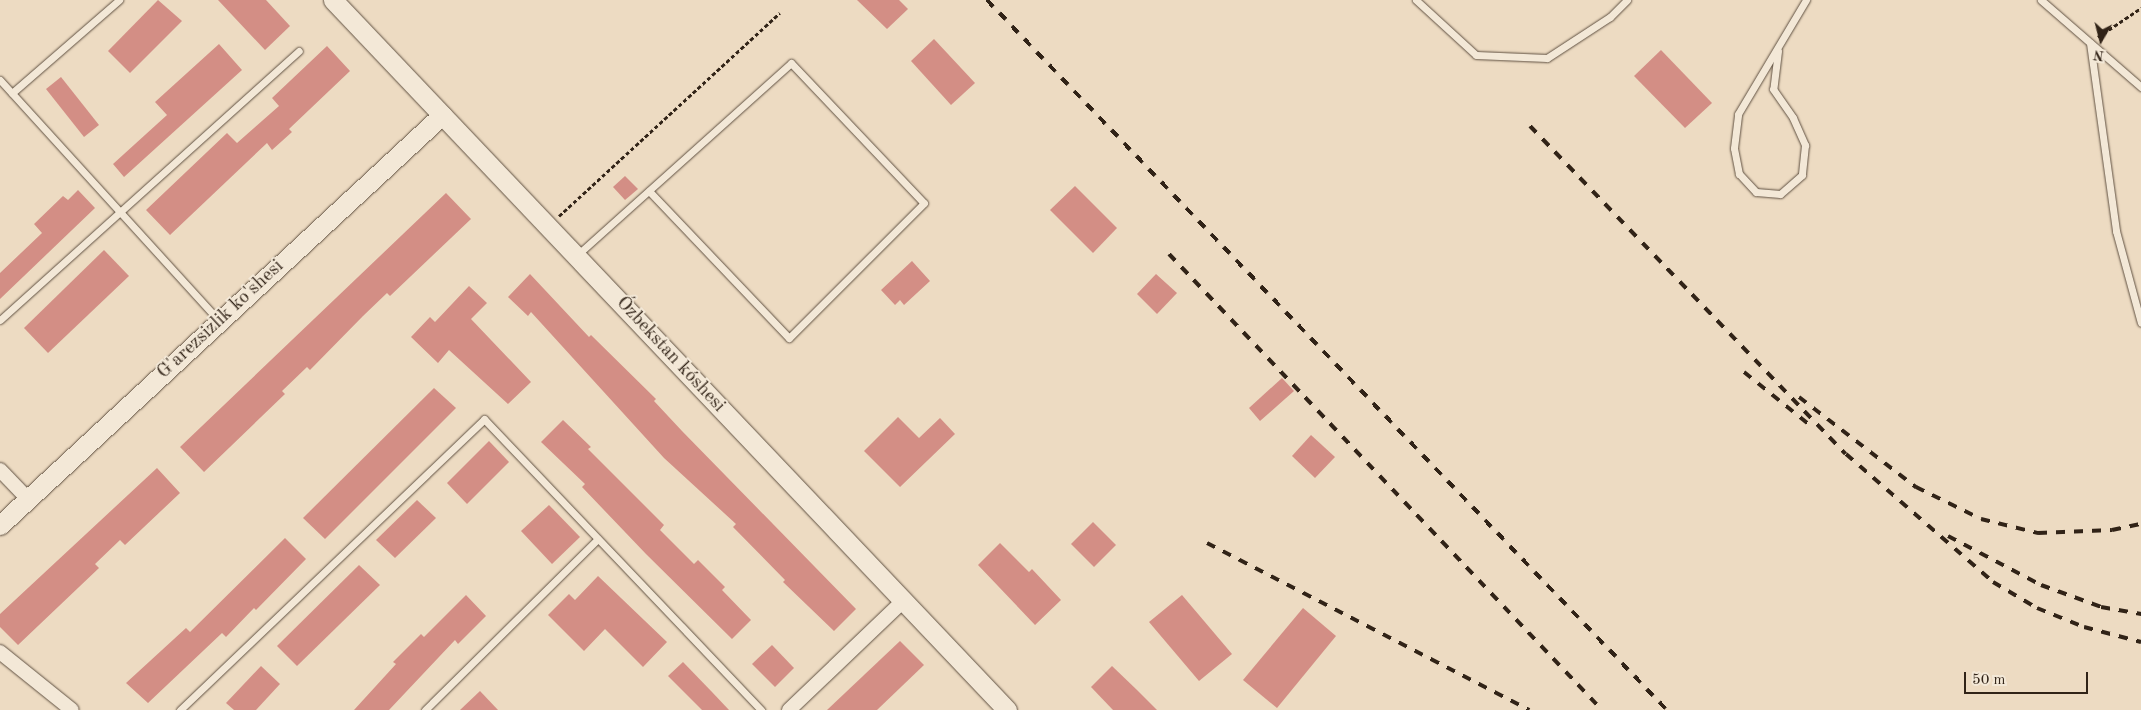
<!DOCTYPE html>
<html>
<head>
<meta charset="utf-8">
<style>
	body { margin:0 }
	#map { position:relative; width:2141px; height:710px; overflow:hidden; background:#eddbc2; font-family:"Old Standard TT",serif }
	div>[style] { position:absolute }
	.building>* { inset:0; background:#d38e85 }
	.path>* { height:3px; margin-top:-1.5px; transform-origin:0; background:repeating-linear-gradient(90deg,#312317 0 4px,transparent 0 6.5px) }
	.roads { filter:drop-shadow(0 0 1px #605142) drop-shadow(0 0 1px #605142) }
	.lane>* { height:7px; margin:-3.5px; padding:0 3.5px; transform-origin:3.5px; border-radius:3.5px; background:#f3e8d7 }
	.street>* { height:14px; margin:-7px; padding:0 7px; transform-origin:7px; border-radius:7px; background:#f3e8d7 }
	.secondary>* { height:19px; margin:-9.5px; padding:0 9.5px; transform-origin:9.5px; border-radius:9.5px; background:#f3e8d7 }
	.rail>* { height:4px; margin-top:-2px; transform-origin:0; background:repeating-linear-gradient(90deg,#312317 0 9px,transparent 0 18px) }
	span { translate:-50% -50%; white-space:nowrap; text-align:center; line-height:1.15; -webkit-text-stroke:4px #f3e8d7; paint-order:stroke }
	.street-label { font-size:19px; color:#312317 }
	.north { position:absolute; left:2076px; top:15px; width:50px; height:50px; -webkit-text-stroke:4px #f3e8d7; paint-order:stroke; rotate:188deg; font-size:14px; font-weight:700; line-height:20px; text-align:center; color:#312317 }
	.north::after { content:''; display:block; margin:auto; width:18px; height:22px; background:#312317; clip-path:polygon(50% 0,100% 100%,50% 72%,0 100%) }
	.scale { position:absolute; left:1964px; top:672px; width:124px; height:22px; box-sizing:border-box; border:2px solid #312317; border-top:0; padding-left:6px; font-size:15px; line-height:18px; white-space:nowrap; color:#312317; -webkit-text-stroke:4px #f3e8d7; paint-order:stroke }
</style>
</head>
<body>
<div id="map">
	<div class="building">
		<i style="clip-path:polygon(158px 0,182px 21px,130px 73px,108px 51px)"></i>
		<i style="clip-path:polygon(218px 0,266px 0,290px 26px,265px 50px)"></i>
		<i style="clip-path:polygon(857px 0,899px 0,908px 9px,887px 29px)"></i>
		<i style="clip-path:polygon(934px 39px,975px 83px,951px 105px,911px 61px)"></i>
		<i style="clip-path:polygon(219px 44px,242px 70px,124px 177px,113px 164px,167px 115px,155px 102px)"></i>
		<i style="clip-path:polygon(327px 46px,350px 71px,289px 129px,292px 132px,272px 150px,267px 143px,170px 235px,146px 210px,227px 133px,237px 143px,279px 106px,272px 98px)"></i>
		<i style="clip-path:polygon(1661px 50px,1712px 103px,1685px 128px,1634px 76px)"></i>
		<i style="clip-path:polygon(61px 77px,99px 125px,84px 137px,46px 89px)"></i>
		<i style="clip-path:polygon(625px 176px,638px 189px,625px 200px,613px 187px)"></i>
		<i style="clip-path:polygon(1075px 186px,1117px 228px,1093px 253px,1050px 210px)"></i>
		<i style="clip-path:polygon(78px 190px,95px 208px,0 299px,0 273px,42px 233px,34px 224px,63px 196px,68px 200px)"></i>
		<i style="clip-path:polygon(446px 193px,471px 219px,390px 296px,387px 293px,363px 316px,310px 370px,307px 367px,282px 391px,285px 394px,204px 472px,180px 447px)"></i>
		<i style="clip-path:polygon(104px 250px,129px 276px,48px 353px,24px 328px)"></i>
		<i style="clip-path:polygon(912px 261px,930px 281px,904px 305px,900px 300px,895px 305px,881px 290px)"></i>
		<i style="clip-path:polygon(530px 274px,589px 337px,591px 335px,656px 399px,654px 401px,682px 431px,856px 609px,834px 631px,783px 582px,785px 580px,733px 527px,736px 524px,664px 458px,531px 312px,528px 316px,508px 297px)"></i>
		<i style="clip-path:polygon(1156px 274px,1177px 293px,1157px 314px,1137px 294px)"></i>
		<i style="clip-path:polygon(469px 286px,487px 303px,471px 319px,531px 382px,508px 404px,449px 350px,438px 363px,411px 337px,430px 317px,435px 322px)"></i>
		<i style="clip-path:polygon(1282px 378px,1294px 391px,1260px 421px,1249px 408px)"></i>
		<i style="clip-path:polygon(434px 388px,456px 408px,325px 539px,303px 518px)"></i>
		<i style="clip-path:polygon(898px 417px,919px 438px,940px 418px,955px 434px,900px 487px,864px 451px)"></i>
		<i style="clip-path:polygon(563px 420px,591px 447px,588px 449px,664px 525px,660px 530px,694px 564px,698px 560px,725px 587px,722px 590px,751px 620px,732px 639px,646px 554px,582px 487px,585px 484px,541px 442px)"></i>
		<i style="clip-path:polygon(1311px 435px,1335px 457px,1315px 478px,1292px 456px)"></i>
		<i style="clip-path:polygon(489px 441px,509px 462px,467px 504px,447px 483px)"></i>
		<i style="clip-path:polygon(157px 468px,180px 493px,125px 545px,120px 540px,95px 564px,99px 568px,18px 645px,0 627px,0 614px)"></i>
		<i style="clip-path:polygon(417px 500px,436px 518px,395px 558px,376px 540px)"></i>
		<i style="clip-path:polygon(549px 505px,580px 537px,552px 564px,521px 531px)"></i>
		<i style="clip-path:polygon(1093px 522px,1116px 545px,1094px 567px,1071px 544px)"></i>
		<i style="clip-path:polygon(285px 538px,306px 559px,256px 610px,254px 608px,226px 637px,222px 633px,148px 703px,126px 683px,186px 628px,190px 632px)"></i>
		<i style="clip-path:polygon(1000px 543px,1029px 572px,1032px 569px,1061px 600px,1035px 625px,978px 565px)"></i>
		<i style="clip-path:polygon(359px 565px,380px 585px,297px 666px,277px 646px)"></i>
		<i style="clip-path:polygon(598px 576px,667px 642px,643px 667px,605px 629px,584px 651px,548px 615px,569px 594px,575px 600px)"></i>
		<i style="clip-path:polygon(466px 595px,486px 616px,458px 644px,455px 640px,389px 710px,354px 710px,396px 664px,393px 662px,421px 634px,424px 637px)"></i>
		<i style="clip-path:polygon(1182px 595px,1232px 654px,1199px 681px,1149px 622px)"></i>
		<i style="clip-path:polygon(1303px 608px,1336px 636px,1277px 708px,1243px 680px)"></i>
		<i style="clip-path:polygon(900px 641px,924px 665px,877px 710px,827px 710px)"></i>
		<i style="clip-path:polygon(772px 645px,794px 668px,775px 687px,752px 664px)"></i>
		<i style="clip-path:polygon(683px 662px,712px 692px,729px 710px,702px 710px,668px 676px)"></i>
		<i style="clip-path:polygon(261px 666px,280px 684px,256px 710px,234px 710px,226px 703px)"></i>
		<i style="clip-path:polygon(1112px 666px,1137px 690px,1157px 710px,1113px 710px,1091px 687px)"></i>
		<i style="clip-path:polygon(480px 691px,498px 710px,460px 710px)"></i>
	</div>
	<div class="path">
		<i style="left:2098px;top:37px;width:52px;rotate:-34deg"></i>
		<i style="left:559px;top:216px;width:300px;rotate:-42.6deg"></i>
	</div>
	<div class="roads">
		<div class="lane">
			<i style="left:1416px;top:0;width:81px;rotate:42.5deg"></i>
			<i style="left:1476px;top:55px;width:71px;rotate:2.4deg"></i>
			<i style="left:1547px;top:58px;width:75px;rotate:-33.1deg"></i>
			<i style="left:1610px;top:17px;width:24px;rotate:-45deg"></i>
			<i style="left:2041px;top:0;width:133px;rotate:41deg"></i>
			<i style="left:2090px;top:43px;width:190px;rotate:82.1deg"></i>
			<i style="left:2116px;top:231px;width:95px;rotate:74.8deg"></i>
			<i style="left:1778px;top:51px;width:38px;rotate:97deg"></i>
			<i style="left:1773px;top:89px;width:35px;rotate:55deg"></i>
			<i style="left:1793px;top:118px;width:30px;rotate:66deg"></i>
			<i style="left:1805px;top:145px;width:30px;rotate:96deg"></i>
			<i style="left:1802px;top:175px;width:29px;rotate:139deg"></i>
			<i style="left:1780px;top:194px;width:24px;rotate:-175deg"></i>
			<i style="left:1756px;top:192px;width:25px;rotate:-133deg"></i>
			<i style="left:1739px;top:174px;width:26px;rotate:-101deg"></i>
			<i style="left:1734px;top:148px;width:34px;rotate:-83deg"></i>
			<i style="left:1738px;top:114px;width:133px;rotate:-59.2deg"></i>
			<i style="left:0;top:80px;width:326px;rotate:47.7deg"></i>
			<i style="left:12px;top:93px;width:142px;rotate:-41deg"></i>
			<i style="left:576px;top:256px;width:289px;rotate:-41.9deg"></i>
			<i style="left:791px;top:63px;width:193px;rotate:46.5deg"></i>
			<i style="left:924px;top:203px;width:191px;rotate:135deg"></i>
			<i style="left:789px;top:338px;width:203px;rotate:-133.6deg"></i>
			<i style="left:0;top:320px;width:402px;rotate:-42deg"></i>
			<i style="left:180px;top:710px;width:421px;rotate:-43.7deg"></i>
			<i style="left:484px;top:419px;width:402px;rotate:46.4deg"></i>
			<i style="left:425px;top:710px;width:243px;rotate:-44.7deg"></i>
		</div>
		<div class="street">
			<i style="left:0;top:470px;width:40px;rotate:46deg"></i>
			<i style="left:0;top:652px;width:92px;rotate:38.9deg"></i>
			<i style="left:789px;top:710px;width:158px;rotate:-43.7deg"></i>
		</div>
		<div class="secondary">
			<i style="left:333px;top:0;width:979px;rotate:46.49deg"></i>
			<i style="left:0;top:525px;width:603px;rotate:-42.85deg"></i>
		</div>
	</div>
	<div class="rail">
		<i style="left:987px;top:0;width:983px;rotate:46.24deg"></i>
		<i style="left:1530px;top:126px;width:455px;rotate:46.1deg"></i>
		<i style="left:1846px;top:454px;width:195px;rotate:41deg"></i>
		<i style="left:1993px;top:582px;width:51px;rotate:30.6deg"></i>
		<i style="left:2037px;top:608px;width:51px;rotate:22deg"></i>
		<i style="left:2084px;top:627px;width:59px;rotate:14.7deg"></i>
		<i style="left:1169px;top:254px;width:629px;rotate:46.48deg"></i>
		<i style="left:1744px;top:372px;width:86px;rotate:38.9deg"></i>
		<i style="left:1799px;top:397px;width:148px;rotate:37.6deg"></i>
		<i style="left:1916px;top:487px;width:72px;rotate:26.2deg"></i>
		<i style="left:1981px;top:519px;width:59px;rotate:13.8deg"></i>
		<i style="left:2038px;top:533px;width:74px;rotate:-2.3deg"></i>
		<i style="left:2112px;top:530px;width:30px;rotate:-12deg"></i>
		<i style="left:1948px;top:536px;width:105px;rotate:27.8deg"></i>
		<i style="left:2041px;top:585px;width:64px;rotate:20.1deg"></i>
		<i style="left:2101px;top:607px;width:41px;rotate:9.9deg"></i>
		<i style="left:1207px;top:543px;width:363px;rotate:27.4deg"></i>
	</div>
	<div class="street-label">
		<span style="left:221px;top:320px;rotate:-43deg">G'arezsizlik ko'shesi</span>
		<span style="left:670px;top:355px;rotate:47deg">Ózbekstan kóshesi</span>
	</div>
	<div class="north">N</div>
	<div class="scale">50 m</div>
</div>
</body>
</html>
